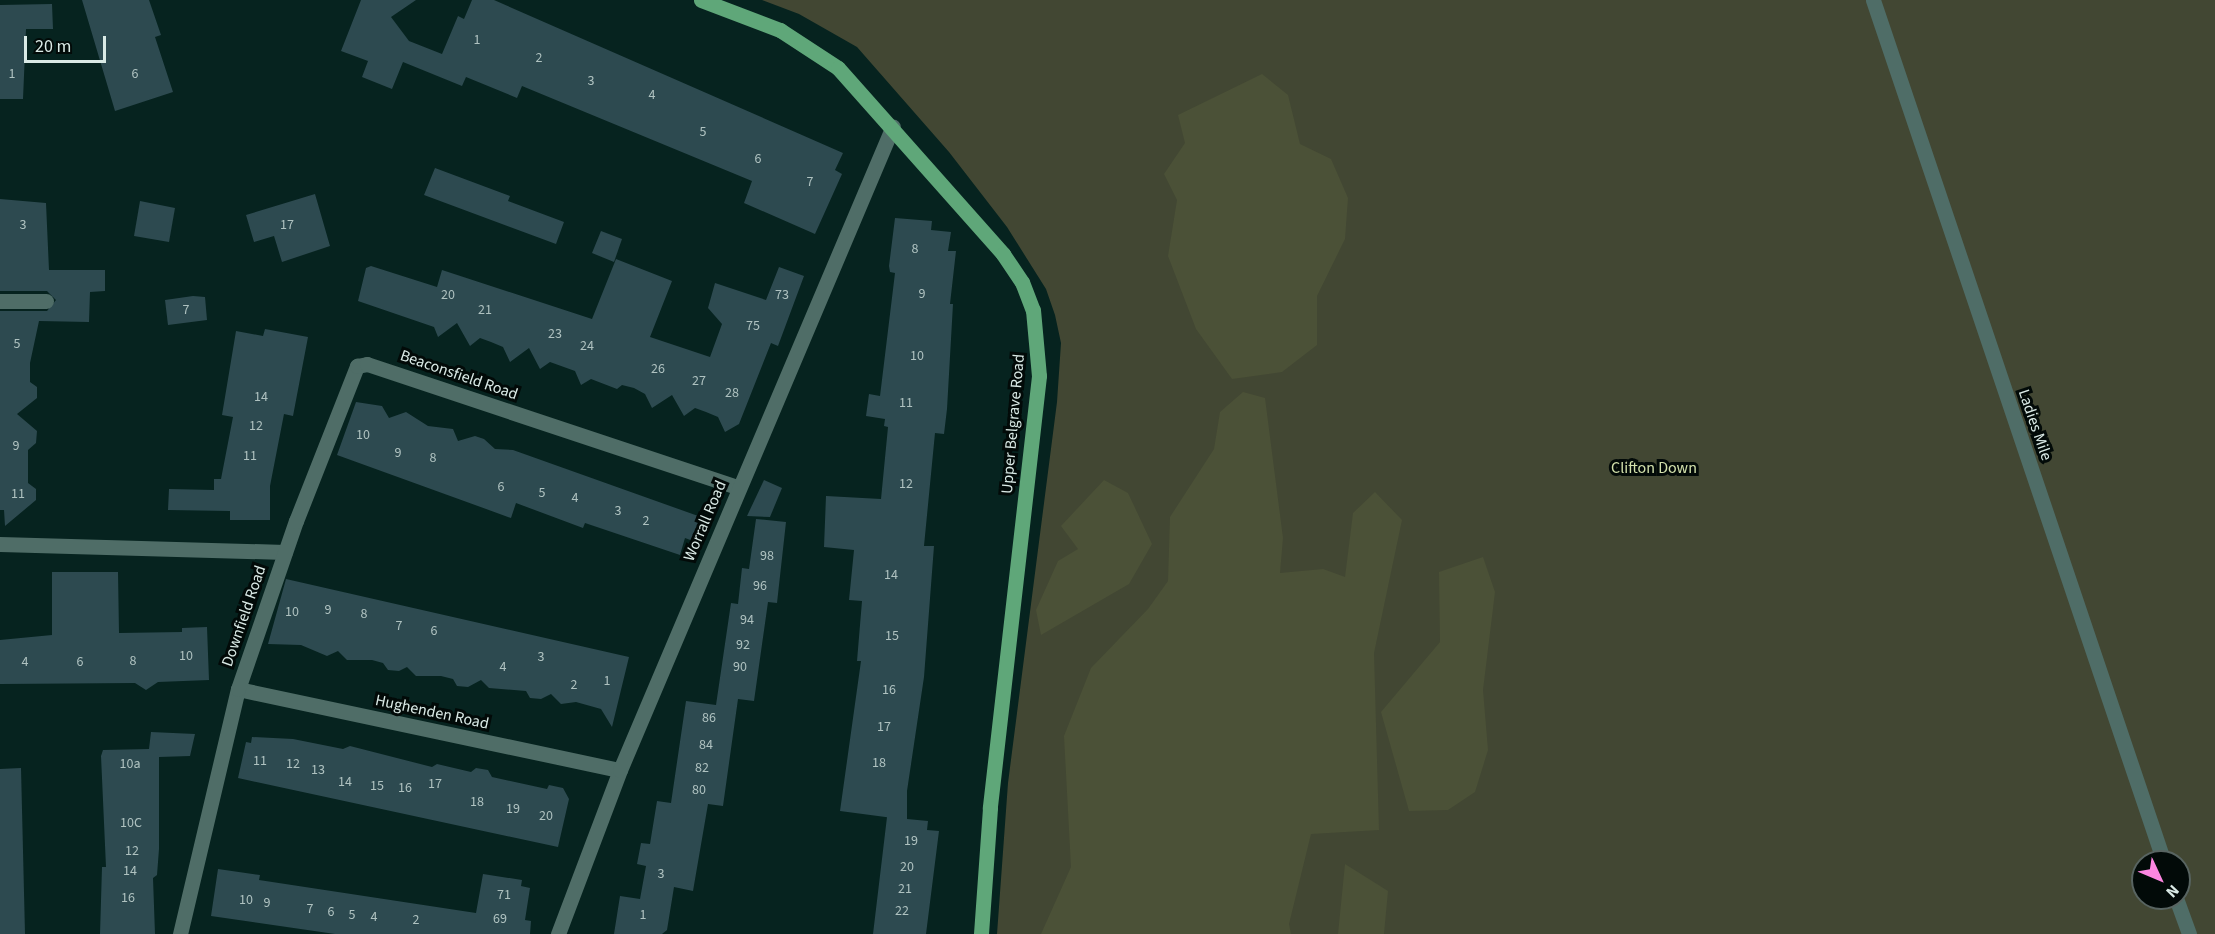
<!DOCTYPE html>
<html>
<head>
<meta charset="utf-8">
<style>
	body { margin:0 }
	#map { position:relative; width:2215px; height:934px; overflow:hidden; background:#06231f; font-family:"Source Sans 3",sans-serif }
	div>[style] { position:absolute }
	.green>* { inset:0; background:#424733 }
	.forest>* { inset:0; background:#4b5137 }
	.building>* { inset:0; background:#2d4a50 }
	.minor>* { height:15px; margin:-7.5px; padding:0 7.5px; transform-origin:7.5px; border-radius:7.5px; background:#4f6d67 }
	.major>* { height:15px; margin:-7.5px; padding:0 7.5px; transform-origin:7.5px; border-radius:7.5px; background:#5fa779 }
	span { translate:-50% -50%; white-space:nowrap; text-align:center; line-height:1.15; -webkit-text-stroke:6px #020a08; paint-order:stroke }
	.number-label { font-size:14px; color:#afc2c0 }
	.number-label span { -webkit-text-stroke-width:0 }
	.street-label { font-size:16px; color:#daeae6 }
	.park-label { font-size:16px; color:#d2e0ab }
	.north { position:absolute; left:2131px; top:850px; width:60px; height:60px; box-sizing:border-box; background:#020a08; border:2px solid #586461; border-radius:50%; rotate:134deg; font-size:16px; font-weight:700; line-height:24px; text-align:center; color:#daeae6 }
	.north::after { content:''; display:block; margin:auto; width:21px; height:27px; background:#fd86e1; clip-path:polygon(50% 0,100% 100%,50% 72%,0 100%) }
	.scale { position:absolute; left:24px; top:36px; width:82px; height:27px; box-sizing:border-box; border:3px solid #daeae6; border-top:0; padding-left:8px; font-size:18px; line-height:21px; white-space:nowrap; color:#daeae6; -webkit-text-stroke:4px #020a08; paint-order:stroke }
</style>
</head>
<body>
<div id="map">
	<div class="green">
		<i style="clip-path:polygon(evenodd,762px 0,2215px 0,2215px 934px,997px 934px,1008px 783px,1057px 402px,1061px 343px,1055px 315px,1046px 289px,1007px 227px,949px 152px,857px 47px,799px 14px,762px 0,2143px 862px,2179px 862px,2179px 898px,2143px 898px,2143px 862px)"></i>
	</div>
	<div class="forest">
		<i style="clip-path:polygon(1262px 74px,1288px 95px,1300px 144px,1331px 159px,1348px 198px,1345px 239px,1317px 296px,1317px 345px,1282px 372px,1232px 379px,1196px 329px,1168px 256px,1177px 200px,1164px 174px,1185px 143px,1178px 115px)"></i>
		<i style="clip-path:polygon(1243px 392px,1265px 398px,1283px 538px,1280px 573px,1323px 569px,1345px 577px,1353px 513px,1375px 492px,1402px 520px,1374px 653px,1379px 830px,1311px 834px,1289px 924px,1291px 934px,1041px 934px,1071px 867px,1064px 736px,1091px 668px,1148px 609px,1168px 581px,1170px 517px,1214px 449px,1220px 412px)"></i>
		<i style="clip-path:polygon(1104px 480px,1128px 493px,1152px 544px,1129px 584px,1041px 635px,1036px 610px,1058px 561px,1078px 549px,1061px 526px)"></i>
		<i style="clip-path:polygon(1483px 557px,1495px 592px,1483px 690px,1488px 750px,1475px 792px,1448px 810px,1409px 811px,1381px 712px,1440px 642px,1439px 572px)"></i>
		<i style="clip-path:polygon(1345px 864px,1388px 891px,1384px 934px,1338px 934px)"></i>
	</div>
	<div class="building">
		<i style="clip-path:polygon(82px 0,149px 0,161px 35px,155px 37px,173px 92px,115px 111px)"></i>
		<i style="clip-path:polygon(361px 0,416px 0,391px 17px,409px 41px,442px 54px,458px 16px,464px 19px,472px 0,494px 0,843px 153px,835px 170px,842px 174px,815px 234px,744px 203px,752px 181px,522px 86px,517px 98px,466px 77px,462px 86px,403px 62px,392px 89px,362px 77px,368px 61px,341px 51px)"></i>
		<i style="clip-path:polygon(52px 4px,53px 29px,26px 29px,23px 99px,0 99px,0 5px)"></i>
		<i style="clip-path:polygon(435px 168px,510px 196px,508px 201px,564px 222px,556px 244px,424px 195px)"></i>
		<i style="clip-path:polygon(315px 194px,330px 246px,282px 262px,274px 236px,254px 242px,246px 215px)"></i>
		<i style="clip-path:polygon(0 199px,46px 203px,49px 270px,105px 270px,105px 291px,90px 292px,89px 322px,39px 321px,30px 363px,30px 382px,37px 387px,37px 398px,17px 414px,37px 431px,36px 443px,28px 450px,28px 483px,36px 489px,36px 500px,5px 526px,4px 510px,0 510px,0 311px,47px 311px,56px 300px,47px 291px,0 291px)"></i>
		<i style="clip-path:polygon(140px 201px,175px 208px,169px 242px,134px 236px)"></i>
		<i style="clip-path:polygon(895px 218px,932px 221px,931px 230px,951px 232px,948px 251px,956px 251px,950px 304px,953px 304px,947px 409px,944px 434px,935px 433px,924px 546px,934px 546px,924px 677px,907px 791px,907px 819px,928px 821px,927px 830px,939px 831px,926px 934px,873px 934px,887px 817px,893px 818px,840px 811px,861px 661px,857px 661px,862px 601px,849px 600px,854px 550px,824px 547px,826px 496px,881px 499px,888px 427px,884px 426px,885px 419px,866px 416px,869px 394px,880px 396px,895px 273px,890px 272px,889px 266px)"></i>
		<i style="clip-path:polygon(601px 231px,622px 239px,614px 262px,592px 253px)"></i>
		<i style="clip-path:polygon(616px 259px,672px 281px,650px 337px,710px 357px,722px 324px,708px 308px,715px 283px,766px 300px,779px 267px,804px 276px,778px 346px,771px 343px,739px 424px,725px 432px,718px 417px,706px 412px,695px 408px,684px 416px,672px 395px,652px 408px,645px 394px,634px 388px,622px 385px,617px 389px,591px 379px,581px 385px,575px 371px,550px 362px,540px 369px,529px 348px,510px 362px,503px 347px,491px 342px,480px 338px,470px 346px,457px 323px,438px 337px,434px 327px,358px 301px,366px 268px,371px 266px,437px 287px,442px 270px,592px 319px)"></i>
		<i style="clip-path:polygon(193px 296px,205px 297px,207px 320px,168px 325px,165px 300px)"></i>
		<i style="clip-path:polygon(265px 329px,308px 337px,293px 416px,284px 414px,270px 486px,270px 520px,230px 520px,230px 511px,168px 510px,169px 489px,214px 490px,214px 479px,221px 479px,233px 417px,222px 415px,236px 331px,263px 336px)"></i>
		<i style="clip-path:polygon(356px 402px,382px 406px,389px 418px,406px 412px,428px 426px,453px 429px,458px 441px,475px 436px,484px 439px,495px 449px,513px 450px,701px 517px,693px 541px,685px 538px,680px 555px,585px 523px,583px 528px,516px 503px,511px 518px,337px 455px)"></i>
		<i style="clip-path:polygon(764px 480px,782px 488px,770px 517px,747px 516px)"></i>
		<i style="clip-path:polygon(756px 519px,786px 522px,777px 603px,768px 602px,754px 701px,738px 699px,723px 806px,708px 804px,693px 891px,674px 887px,667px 930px,662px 934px,614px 934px,620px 896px,640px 899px,646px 866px,637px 864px,641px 843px,650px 844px,657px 801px,671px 803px,686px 701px,716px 705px,731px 603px,738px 604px,742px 568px,749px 569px)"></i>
		<i style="clip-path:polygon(52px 572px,118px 572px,119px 633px,182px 632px,182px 628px,207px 627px,209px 680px,158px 682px,146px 690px,135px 683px,0 684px,0 640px,52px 635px)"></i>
		<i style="clip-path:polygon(286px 579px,629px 657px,612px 727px,601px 709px,576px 702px,561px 704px,551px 694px,541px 699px,530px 698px,526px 691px,489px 688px,481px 680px,468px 687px,457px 686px,453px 679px,441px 676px,416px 676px,407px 667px,399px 671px,388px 670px,383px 663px,372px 660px,347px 660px,338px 651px,327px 656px,301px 645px,268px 644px)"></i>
		<i style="clip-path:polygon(151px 732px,195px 734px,190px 756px,159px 757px,159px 849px,157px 875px,153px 878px,155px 934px,100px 934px,102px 867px,106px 867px,101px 756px,103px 750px,149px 749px)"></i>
		<i style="clip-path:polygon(252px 737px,293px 739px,343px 749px,350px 746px,432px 767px,437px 764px,471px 772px,476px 768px,488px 770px,492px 777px,547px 789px,549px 785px,563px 788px,569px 799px,558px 847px,238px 778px,246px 742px,251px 743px)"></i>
		<i style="clip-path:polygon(21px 768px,25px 934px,0 934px,0 769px)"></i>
		<i style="clip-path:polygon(218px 869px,260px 875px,259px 880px,476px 913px,483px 874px,522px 880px,521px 886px,530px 888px,525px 920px,531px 921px,530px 934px,335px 934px,211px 916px)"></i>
	</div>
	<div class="minor">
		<i style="left:1873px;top:0;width:910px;rotate:71.35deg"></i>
		<i style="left:0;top:301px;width:46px"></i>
		<i style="left:0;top:544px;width:285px;rotate:1.6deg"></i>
		<i style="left:238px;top:689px;width:390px;rotate:12deg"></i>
		<i style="left:2176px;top:898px;width:38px;rotate:70deg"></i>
		<i style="left:180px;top:934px;width:252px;rotate:-76.7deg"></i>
		<i style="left:238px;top:689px;width:178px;rotate:-71deg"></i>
		<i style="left:296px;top:521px;width:167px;rotate:-68.5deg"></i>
		<i style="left:357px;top:366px;width:10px;rotate:-11deg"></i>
		<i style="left:367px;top:364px;width:392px;rotate:18.4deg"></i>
		<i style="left:558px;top:934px;width:175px;rotate:-69.3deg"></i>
		<i style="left:620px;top:770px;width:699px;rotate:-67.03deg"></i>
	</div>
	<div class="major">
		<i style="left:701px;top:0;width:85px;rotate:20.8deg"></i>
		<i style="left:780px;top:30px;width:69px;rotate:33.2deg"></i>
		<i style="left:838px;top:68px;width:249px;rotate:48.4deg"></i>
		<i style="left:1003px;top:254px;width:34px;rotate:56deg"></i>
		<i style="left:1022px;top:282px;width:30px;rotate:69deg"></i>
		<i style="left:1033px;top:310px;width:66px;rotate:84.8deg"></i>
		<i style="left:1039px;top:376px;width:435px;rotate:96.5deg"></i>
		<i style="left:990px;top:808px;width:126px;rotate:94.1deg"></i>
	</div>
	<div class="number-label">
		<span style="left:477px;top:40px">1</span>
		<span style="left:539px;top:58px">2</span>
		<span style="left:12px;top:74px">1</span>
		<span style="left:135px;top:74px">6</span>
		<span style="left:591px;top:81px">3</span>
		<span style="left:652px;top:95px">4</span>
		<span style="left:703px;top:132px">5</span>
		<span style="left:758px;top:159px">6</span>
		<span style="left:810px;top:182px">7</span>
		<span style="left:23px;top:225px">3</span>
		<span style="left:287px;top:225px">17</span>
		<span style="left:915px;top:249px">8</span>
		<span style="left:922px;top:294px">9</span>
		<span style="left:448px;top:295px">20</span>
		<span style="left:782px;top:295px">73</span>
		<span style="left:186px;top:310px">7</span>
		<span style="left:485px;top:310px">21</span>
		<span style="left:753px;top:326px">75</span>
		<span style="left:555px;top:334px">23</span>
		<span style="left:17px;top:344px">5</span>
		<span style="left:587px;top:346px">24</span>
		<span style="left:917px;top:356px">10</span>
		<span style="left:658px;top:369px">26</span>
		<span style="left:699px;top:381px">27</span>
		<span style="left:732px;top:393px">28</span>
		<span style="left:261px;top:397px">14</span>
		<span style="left:906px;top:403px">11</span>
		<span style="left:256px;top:426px">12</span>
		<span style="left:363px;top:435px">10</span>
		<span style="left:16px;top:446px">9</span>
		<span style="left:398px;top:453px">9</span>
		<span style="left:250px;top:456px">11</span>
		<span style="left:433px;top:458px">8</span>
		<span style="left:906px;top:484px">12</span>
		<span style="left:501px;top:487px">6</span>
		<span style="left:542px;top:493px">5</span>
		<span style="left:18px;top:494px">11</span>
		<span style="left:575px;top:498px">4</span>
		<span style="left:618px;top:511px">3</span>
		<span style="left:646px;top:521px">2</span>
		<span style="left:767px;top:556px">98</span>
		<span style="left:891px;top:575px">14</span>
		<span style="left:760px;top:586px">96</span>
		<span style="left:328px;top:610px">9</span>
		<span style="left:292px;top:612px">10</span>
		<span style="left:364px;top:614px">8</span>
		<span style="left:747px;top:620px">94</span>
		<span style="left:399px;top:626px">7</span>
		<span style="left:434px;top:631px">6</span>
		<span style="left:892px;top:636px">15</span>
		<span style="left:743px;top:645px">92</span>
		<span style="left:186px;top:656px">10</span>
		<span style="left:541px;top:657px">3</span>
		<span style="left:133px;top:661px">8</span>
		<span style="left:25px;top:662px">4</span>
		<span style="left:80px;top:662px">6</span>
		<span style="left:503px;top:667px">4</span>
		<span style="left:740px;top:667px">90</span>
		<span style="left:607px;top:681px">1</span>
		<span style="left:574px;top:685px">2</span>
		<span style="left:889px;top:690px">16</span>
		<span style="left:709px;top:718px">86</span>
		<span style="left:884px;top:727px">17</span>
		<span style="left:706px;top:745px">84</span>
		<span style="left:260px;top:761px">11</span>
		<span style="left:879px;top:763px">18</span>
		<span style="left:130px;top:764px">10a</span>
		<span style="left:293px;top:764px">12</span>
		<span style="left:702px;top:768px">82</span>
		<span style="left:318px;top:770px">13</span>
		<span style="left:345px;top:782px">14</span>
		<span style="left:435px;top:784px">17</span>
		<span style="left:377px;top:786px">15</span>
		<span style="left:405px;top:788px">16</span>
		<span style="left:699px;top:790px">80</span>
		<span style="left:477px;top:802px">18</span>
		<span style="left:513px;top:809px">19</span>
		<span style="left:546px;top:816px">20</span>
		<span style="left:131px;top:823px">10C</span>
		<span style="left:911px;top:841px">19</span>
		<span style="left:132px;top:851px">12</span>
		<span style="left:907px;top:867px">20</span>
		<span style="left:130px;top:871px">14</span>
		<span style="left:661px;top:874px">3</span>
		<span style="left:905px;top:889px">21</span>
		<span style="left:504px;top:895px">71</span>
		<span style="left:128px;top:898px">16</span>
		<span style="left:246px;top:900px">10</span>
		<span style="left:267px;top:903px">9</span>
		<span style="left:310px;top:909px">7</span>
		<span style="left:902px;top:911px">22</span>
		<span style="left:331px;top:912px">6</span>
		<span style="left:352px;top:915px">5</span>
		<span style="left:643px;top:915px">1</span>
		<span style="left:374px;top:917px">4</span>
		<span style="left:500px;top:919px">69</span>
		<span style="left:416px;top:920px">2</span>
	</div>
	<div class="street-label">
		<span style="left:459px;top:375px;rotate:19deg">Beaconsfield Road</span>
		<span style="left:1013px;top:424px;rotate:-85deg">Upper Belgrave Road</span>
		<span style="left:2035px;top:425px;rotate:71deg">Ladies Mile</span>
		<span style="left:705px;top:521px;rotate:-67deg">Worrall Road</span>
		<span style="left:244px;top:616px;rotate:-71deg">Downfield Road</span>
		<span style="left:432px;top:712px;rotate:12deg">Hughenden Road</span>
	</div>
	<div class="park-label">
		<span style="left:1654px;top:468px">Clifton Down</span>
	</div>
	<div class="north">N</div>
	<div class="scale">20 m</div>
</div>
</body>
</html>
